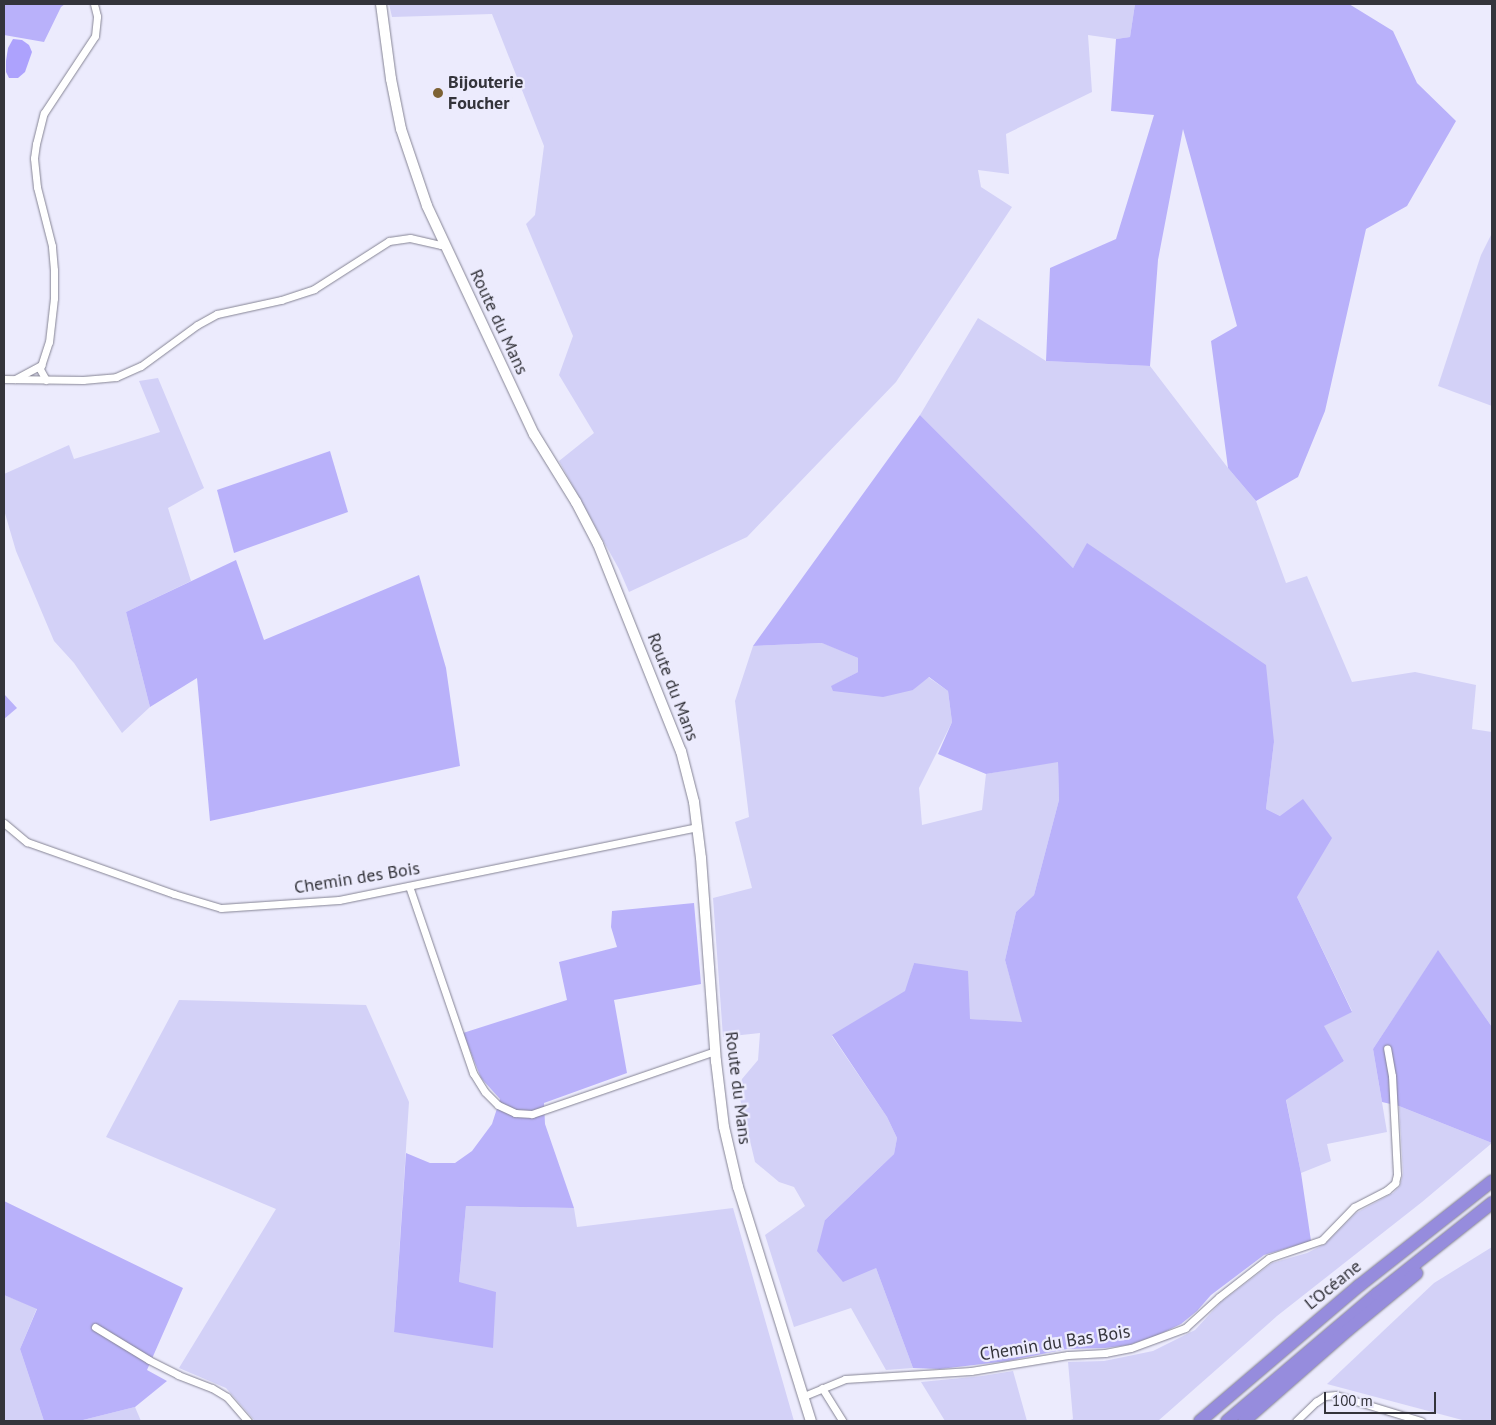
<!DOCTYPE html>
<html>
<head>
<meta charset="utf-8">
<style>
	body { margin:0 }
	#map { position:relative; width:1496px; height:1425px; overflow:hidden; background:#ecebfd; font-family:"PT Sans",sans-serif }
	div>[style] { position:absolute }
	.green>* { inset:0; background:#d3d1f7 }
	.forest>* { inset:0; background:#b9b1fa }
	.water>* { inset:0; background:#ada2fd }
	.roads { filter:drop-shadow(0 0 1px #858494) drop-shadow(0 0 1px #858494) }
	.street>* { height:7px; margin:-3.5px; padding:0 3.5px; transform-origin:3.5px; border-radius:3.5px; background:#fff }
	.secondary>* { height:10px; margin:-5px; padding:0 5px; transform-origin:5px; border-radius:5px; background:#fff }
	.highway>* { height:12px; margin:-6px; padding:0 6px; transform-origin:6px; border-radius:6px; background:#968cdd }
	.dots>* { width:14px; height:14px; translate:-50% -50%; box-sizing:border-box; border:2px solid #ecebfd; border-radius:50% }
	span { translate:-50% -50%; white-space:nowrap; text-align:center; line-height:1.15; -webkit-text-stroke:4.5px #ecebfd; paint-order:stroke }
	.poi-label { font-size:18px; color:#34343b; font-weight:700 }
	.left { translate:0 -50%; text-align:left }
	.street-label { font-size:18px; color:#34343b }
	.frame { position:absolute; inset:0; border:5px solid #34343b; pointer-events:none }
	.scale { position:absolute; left:1324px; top:1392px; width:112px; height:22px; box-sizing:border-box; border:2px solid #34343b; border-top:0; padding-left:6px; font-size:15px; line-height:18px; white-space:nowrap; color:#34343b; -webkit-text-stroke:4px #ecebfd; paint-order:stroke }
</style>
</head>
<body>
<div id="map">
	<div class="green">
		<i style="clip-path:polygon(389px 4px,1135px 4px,1130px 37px,1116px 39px,1088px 35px,1092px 92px,1006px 134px,1009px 174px,978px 170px,981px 187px,1012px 207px,896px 382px,747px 537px,629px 592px,619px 569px,559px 461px,594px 433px,559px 375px,573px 336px,526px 224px,535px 215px,544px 146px,492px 14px,392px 17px)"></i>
		<i style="clip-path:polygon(1492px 233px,1492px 406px,1438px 386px,1481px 255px)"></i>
		<i style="clip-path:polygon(978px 318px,1046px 361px,1150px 366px,1228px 468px,1256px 501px,1286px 583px,1307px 576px,1352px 682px,1415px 672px,1476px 685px,1472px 729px,1492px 732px,1492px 1027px,1438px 951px,1373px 1049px,1387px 1132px,1327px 1144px,1331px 1161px,1301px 1173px,1286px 1099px,1344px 1061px,1323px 1026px,1352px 1011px,1297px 897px,1280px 816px,1266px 809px,1274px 742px,1088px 544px,1073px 568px,920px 415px)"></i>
		<i style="clip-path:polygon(158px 378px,204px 488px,168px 508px,191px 581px,126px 612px,150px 707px,122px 733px,74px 663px,54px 641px,16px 551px,4px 510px,4px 474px,69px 445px,74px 459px,160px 432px,139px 381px)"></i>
		<i style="clip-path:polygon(823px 643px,858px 658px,858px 672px,832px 686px,913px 690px,928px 677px,948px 691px,952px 722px,919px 788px,922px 825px,982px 810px,986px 774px,1058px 761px,1059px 800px,1034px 895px,1016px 912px,1005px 960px,1023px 1023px,970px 1019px,914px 963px,906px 991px,832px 1036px,887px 1117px,897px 1138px,894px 1154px,825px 1220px,876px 1268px,913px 1368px,886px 1370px,851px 1308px,794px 1327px,765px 1235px,805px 1206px,794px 1187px,779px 1182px,755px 1162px,738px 1090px,742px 1079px,758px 1060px,760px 1033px,723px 1037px,713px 898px,752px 888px,735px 822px,749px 817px,735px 701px,753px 646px)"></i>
		<i style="clip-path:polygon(179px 1000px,366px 1005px,409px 1102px,394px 1332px,459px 1282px,466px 1206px,574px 1208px,577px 1227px,733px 1208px,794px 1421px,255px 1421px,226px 1388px,179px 1368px,276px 1209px,106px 1137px)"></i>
		<i style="clip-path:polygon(1399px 1106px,1492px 1143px,1422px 1202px,1277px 1316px,1158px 1421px,1067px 1421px,1073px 1419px,1068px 1362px,1104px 1361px,1153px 1351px,1195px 1330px,1221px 1302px,1272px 1263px,1307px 1253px,1325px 1244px,1356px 1213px,1393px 1193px,1400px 1186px,1403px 1173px)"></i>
		<i style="clip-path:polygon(1492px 1247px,1492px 1421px,1466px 1421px,1327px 1384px,1434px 1283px)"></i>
		<i style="clip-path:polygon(4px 1295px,37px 1308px,20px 1349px,44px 1421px,4px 1421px)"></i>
		<i style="clip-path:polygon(1013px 1371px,1027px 1421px,945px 1421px,921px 1382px,982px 1376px)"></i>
		<i style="clip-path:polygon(135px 1407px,141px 1421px,79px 1421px)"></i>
	</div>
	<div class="forest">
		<i style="clip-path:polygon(4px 4px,65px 4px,61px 7px,44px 42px,4px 35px)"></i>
		<i style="clip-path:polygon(1135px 4px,1349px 4px,1393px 31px,1417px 83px,1456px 121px,1407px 206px,1366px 229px,1325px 411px,1298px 477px,1256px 501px,1228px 468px,1211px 341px,1237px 326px,1183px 129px,1158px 260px,1150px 366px,1046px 361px,1050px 268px,1116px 239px,1154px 115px,1111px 111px,1116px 39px,1130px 37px)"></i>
		<i style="clip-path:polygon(920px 415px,1073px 568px,1087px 543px,1266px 665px,1274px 742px,1266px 809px,1280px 816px,1303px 799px,1332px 838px,1297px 897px,1352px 1012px,1324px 1026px,1344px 1061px,1286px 1100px,1301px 1173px,1311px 1241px,1264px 1255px,1211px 1295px,1197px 1311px,1181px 1324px,1158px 1335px,1129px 1345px,1105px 1348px,1067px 1349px,1008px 1361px,940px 1369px,913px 1368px,876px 1268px,843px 1282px,817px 1251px,825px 1220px,894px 1154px,897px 1138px,887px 1117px,832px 1035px,905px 991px,914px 963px,968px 971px,970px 1019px,1022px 1022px,1005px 960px,1016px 912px,1034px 895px,1059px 800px,1058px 762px,986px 774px,938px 754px,952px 722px,948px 691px,929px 677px,913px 690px,883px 697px,833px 691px,831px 686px,858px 672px,858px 658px,822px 643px,753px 646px)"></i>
		<i style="clip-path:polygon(330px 451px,348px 512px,234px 553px,217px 490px)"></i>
		<i style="clip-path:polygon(236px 560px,264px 640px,419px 575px,446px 668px,460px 766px,210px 821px,197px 678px,150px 707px,126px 612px)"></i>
		<i style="clip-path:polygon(4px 694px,17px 708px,4px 719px)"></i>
		<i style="clip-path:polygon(694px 903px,701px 984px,614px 1000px,627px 1073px,544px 1103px,545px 1124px,574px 1208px,466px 1206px,459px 1282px,496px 1292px,493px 1348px,394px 1332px,406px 1153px,430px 1163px,455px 1163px,472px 1151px,492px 1124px,500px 1099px,481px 1078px,463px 1033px,567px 1000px,559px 962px,617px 947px,611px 927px,612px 911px)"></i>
		<i style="clip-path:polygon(1438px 950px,1492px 1027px,1492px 1143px,1399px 1106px,1382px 1102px,1373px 1049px)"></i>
		<i style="clip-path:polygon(4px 1201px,183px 1288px,147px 1370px,167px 1381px,135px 1407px,79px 1421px,44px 1421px,20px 1349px,37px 1309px,4px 1295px)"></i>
	</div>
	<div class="water">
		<i style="clip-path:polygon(13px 39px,22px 40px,29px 45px,32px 52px,25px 72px,18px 78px,9px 78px,6px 72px,6px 61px,8px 48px)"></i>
	</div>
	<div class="roads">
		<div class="street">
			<i style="left:4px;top:379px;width:79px;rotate:0.7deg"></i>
			<i style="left:83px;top:380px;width:33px;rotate:-5deg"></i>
			<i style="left:116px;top:377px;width:27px;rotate:-24deg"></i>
			<i style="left:141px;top:366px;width:69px;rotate:-36.2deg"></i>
			<i style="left:197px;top:325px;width:23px;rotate:-29deg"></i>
			<i style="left:217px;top:314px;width:66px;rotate:-12.3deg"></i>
			<i style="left:281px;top:300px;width:35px;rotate:-18deg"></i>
			<i style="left:314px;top:289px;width:89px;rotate:-32.6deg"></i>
			<i style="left:389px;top:241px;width:21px;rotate:-8deg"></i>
			<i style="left:410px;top:238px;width:32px;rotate:13deg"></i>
			<i style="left:441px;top:245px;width:3px;rotate:-18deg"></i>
			<i style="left:15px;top:379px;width:30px;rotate:-28deg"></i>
			<i style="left:46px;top:380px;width:13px;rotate:-119deg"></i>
			<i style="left:40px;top:369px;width:28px;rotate:-72deg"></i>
			<i style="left:49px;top:342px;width:44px;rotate:-83.5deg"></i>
			<i style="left:54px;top:298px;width:28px;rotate:-90deg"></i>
			<i style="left:54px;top:270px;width:24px;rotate:-95deg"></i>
			<i style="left:52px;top:246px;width:61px;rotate:-104.3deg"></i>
			<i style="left:37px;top:187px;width:29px;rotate:-96deg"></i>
			<i style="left:34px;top:158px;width:14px;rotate:-82deg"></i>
			<i style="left:36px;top:144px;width:32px;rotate:-76deg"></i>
			<i style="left:44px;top:113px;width:92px;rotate:-56.5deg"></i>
			<i style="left:95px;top:36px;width:20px;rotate:-84deg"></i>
			<i style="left:97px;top:16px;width:12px;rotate:-104deg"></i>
			<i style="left:4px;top:823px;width:30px;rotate:40deg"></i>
			<i style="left:27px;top:842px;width:156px;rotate:19.5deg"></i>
			<i style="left:174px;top:894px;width:49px;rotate:16.6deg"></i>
			<i style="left:221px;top:908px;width:118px;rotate:-3.9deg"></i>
			<i style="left:339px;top:900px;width:366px;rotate:-11.5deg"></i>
			<i style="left:409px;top:886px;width:198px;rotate:71.1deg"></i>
			<i style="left:473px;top:1073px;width:22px;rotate:58deg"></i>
			<i style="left:485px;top:1092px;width:18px;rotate:45deg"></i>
			<i style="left:498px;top:1105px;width:19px;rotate:25deg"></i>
			<i style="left:515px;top:1113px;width:17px;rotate:3deg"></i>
			<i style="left:532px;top:1114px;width:194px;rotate:-19deg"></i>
			<i style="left:95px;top:1327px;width:63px;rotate:31.4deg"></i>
			<i style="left:149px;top:1360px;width:33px;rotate:27deg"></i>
			<i style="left:178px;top:1375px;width:36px;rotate:21deg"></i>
			<i style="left:212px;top:1388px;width:17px;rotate:31deg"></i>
			<i style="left:227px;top:1397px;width:32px;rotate:49deg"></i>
			<i style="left:822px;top:1388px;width:39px;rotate:58deg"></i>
			<i style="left:804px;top:1396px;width:44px;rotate:-22.5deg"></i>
			<i style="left:845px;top:1379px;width:126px;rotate:-3.6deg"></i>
			<i style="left:971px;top:1371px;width:98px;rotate:-9.4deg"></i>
			<i style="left:1068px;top:1355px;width:37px;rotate:-3deg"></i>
			<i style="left:1105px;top:1353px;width:26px;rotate:-11deg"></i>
			<i style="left:1131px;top:1348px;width:58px;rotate:-20.3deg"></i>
			<i style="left:1185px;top:1328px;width:46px;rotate:-42.4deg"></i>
			<i style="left:1219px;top:1297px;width:63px;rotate:-38deg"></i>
			<i style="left:1269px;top:1258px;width:56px;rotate:-18.8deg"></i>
			<i style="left:1322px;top:1240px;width:46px;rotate:-45.9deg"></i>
			<i style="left:1354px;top:1207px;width:37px;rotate:-27deg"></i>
			<i style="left:1387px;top:1190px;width:11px;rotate:-41deg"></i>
			<i style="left:1395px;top:1183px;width:9px;rotate:-77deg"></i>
			<i style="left:1397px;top:1174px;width:98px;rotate:-92.9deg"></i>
			<i style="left:1392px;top:1076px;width:28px;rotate:-100deg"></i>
			<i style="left:1296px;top:1421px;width:28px;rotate:-44deg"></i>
			<i style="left:1316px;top:1402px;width:11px;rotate:-34deg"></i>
			<i style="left:1325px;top:1396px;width:11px;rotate:-5deg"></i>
			<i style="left:1336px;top:1395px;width:89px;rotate:17deg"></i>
		</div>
		<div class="secondary">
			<i style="left:381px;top:4px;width:76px;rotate:82.4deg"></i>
			<i style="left:391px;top:79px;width:51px;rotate:78.7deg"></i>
			<i style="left:401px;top:129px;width:81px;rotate:71.3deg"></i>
			<i style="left:427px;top:206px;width:252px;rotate:64.9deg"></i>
			<i style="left:534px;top:434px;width:80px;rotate:58.3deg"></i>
			<i style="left:576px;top:502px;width:47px;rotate:62.4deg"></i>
			<i style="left:598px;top:544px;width:223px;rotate:68.2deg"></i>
			<i style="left:681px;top:751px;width:53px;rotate:75.7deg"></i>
			<i style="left:694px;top:802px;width:56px;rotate:82.9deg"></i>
			<i style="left:701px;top:858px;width:204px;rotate:85.8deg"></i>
			<i style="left:716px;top:1061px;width:66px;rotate:83.1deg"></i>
			<i style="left:724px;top:1127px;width:62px;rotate:76.9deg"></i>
			<i style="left:738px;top:1187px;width:245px;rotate:72.7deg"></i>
		</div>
		<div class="highway">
			<i style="left:1200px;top:1421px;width:210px;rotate:-40.4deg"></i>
			<i style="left:1360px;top:1285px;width:168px;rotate:-38.2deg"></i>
			<i style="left:1227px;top:1421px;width:197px;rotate:-40.3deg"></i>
			<i style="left:1377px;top:1294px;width:147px;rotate:-38.4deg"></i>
			<i style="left:1244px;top:1421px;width:138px;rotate:-41.2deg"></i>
			<i style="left:1348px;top:1330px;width:89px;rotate:-39.6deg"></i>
		</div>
	</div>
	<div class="dots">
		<i style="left:438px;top:93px;background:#7d6234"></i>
	</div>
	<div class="poi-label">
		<span class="left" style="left:448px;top:93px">Bijouterie<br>Foucher</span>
	</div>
	<div class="street-label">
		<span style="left:499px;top:322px;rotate:65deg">Route du Mans</span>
		<span style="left:673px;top:687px;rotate:69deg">Route du Mans</span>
		<span style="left:357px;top:878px;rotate:-9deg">Chemin des Bois</span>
		<span style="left:738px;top:1088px;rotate:83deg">Route du Mans</span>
		<span style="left:1333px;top:1285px;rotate:-39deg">L’Océane</span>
		<span style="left:1055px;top:1343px;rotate:-9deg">Chemin du Bas Bois</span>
	</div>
	<div class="frame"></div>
	<div class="scale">100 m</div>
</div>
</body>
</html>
